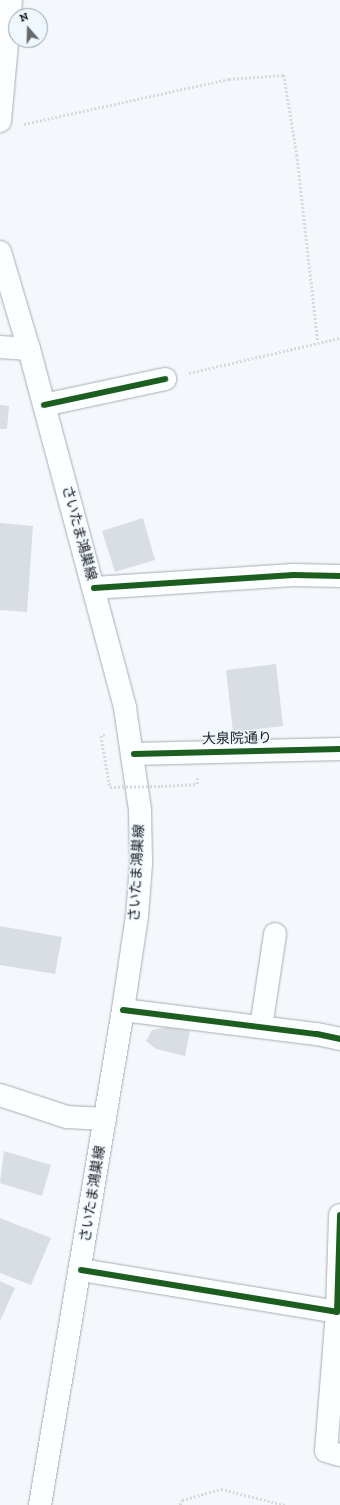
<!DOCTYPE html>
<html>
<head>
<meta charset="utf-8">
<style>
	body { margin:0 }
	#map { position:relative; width:340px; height:1505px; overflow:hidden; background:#f4f8fc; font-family:"Zilla Slab","Noto Sans JP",serif }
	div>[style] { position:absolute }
	.building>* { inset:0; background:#d8dee3 }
	.path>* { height:2.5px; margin-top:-1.25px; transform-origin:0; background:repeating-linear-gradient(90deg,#d7d9da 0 2px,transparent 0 4px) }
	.roads { filter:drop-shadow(0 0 1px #a9acaf) drop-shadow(0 0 1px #a9acaf) }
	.minor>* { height:22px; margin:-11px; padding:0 11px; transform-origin:11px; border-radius:11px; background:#fdfeff }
	.tertiary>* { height:22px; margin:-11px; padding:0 11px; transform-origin:11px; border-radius:11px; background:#fdfeff }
	.primary>* { height:22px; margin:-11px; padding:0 11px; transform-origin:11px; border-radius:11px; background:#fdfeff }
	.path-bridge>* { height:2.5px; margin-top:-1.25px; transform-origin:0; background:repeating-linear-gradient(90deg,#d7d9da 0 2px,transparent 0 4px) }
	.cycleway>* { height:6px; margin:-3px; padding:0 3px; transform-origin:3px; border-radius:3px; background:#1b5e20 }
	span { translate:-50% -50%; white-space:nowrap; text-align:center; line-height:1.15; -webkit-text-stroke:3px #f0f8ff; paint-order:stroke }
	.street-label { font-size:14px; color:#191c1e }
	.north { position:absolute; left:8px; top:8px; width:40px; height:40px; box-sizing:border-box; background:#f0f8ff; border:1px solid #9aa0a5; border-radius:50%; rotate:340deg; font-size:11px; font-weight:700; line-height:16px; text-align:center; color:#191c1e }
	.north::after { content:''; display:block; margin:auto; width:14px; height:18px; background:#66696c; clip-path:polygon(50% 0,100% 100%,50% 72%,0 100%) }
</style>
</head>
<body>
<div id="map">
	<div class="building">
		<i style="clip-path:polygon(0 405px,9px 406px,7px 429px,0 429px)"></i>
		<i style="clip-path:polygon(143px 518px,155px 560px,115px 572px,102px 531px)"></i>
		<i style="clip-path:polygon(0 523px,33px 526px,27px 612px,0 610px)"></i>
		<i style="clip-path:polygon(276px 664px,283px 726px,233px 732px,226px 670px)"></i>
		<i style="clip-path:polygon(0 926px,62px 937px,55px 974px,0 965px)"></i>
		<i style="clip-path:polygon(166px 1027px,190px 1031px,185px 1056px,156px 1049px,146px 1041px,152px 1030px)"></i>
		<i style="clip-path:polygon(4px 1151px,51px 1165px,42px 1196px,0 1183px)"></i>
		<i style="clip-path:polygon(0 1218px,51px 1238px,31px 1285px,0 1273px)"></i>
		<i style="clip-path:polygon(0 1281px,15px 1288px,0 1321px)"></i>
	</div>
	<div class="path">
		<i style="left:24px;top:124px;width:210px;rotate:-12.4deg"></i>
		<i style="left:229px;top:79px;width:55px;rotate:-4.2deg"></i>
		<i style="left:284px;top:75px;width:81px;rotate:80.8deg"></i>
		<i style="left:297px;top:155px;width:188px;rotate:83.6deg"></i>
		<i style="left:189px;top:373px;width:155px;rotate:-13.1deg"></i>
		<i style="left:105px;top:735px;width:4px;rotate:166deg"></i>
		<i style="left:101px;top:736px;width:52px;rotate:80deg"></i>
		<i style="left:161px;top:786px;width:36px;rotate:-3deg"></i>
		<i style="left:197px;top:784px;width:6px;rotate:-90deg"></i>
		<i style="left:180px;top:1505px;width:5px;rotate:-68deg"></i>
		<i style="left:182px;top:1500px;width:41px;rotate:-15.8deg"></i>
		<i style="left:221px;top:1489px;width:66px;rotate:14deg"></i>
	</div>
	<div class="roads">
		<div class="minor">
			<i style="left:0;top:121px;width:121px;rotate:-84.8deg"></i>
			<i style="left:0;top:347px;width:29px;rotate:4deg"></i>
			<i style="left:44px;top:405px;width:124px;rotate:-12.1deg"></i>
			<i style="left:94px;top:588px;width:200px;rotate:-3.7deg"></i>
			<i style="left:294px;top:575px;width:46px;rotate:1.2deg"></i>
			<i style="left:123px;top:1010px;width:195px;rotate:7.1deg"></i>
			<i style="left:317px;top:1034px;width:24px;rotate:12deg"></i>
			<i style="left:261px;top:1027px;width:94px;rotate:-81.4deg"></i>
			<i style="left:81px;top:1270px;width:259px;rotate:9.3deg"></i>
			<i style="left:337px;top:1312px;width:97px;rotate:-88.2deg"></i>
			<i style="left:337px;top:1312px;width:139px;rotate:94.5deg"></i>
			<i style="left:326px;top:1451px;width:15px;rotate:16deg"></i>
		</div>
		<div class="tertiary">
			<i style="left:134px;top:754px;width:206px;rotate:-1.4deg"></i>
			<i style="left:0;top:1095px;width:71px;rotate:18.2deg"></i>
			<i style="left:67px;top:1117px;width:38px;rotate:3deg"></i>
		</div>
		<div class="primary">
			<i style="left:0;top:252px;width:101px;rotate:73.4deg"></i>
			<i style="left:29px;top:349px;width:372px;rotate:75deg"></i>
			<i style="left:125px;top:708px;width:103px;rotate:81.6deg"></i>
			<i style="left:140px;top:810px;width:54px;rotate:88.9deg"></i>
			<i style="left:141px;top:864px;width:52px;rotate:94.4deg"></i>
			<i style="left:137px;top:916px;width:95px;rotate:98.5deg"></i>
			<i style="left:123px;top:1010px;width:502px;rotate:99.52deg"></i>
		</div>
	</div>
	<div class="path-bridge">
		<i style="left:110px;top:787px;width:51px;rotate:-1.1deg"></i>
	</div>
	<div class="cycleway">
		<i style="left:44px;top:405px;width:124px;rotate:-12.1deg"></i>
		<i style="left:94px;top:588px;width:200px;rotate:-3.7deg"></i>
		<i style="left:294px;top:575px;width:46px;rotate:1.2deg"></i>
		<i style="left:134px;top:754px;width:206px;rotate:-1.4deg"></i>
		<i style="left:123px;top:1010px;width:195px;rotate:7.1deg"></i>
		<i style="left:317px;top:1034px;width:24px;rotate:12deg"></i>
		<i style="left:81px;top:1270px;width:259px;rotate:9.3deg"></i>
		<i style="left:337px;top:1312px;width:97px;rotate:-88.2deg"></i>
	</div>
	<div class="street-label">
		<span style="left:79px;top:533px;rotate:75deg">さいたま鴻巣線</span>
		<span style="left:237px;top:739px;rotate:-1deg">大泉院通り</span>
		<span style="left:137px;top:873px;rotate:-87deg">さいたま鴻巣線</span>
		<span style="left:93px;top:1194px;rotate:-81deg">さいたま鴻巣線</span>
	</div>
	<div class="north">N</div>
</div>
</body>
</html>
